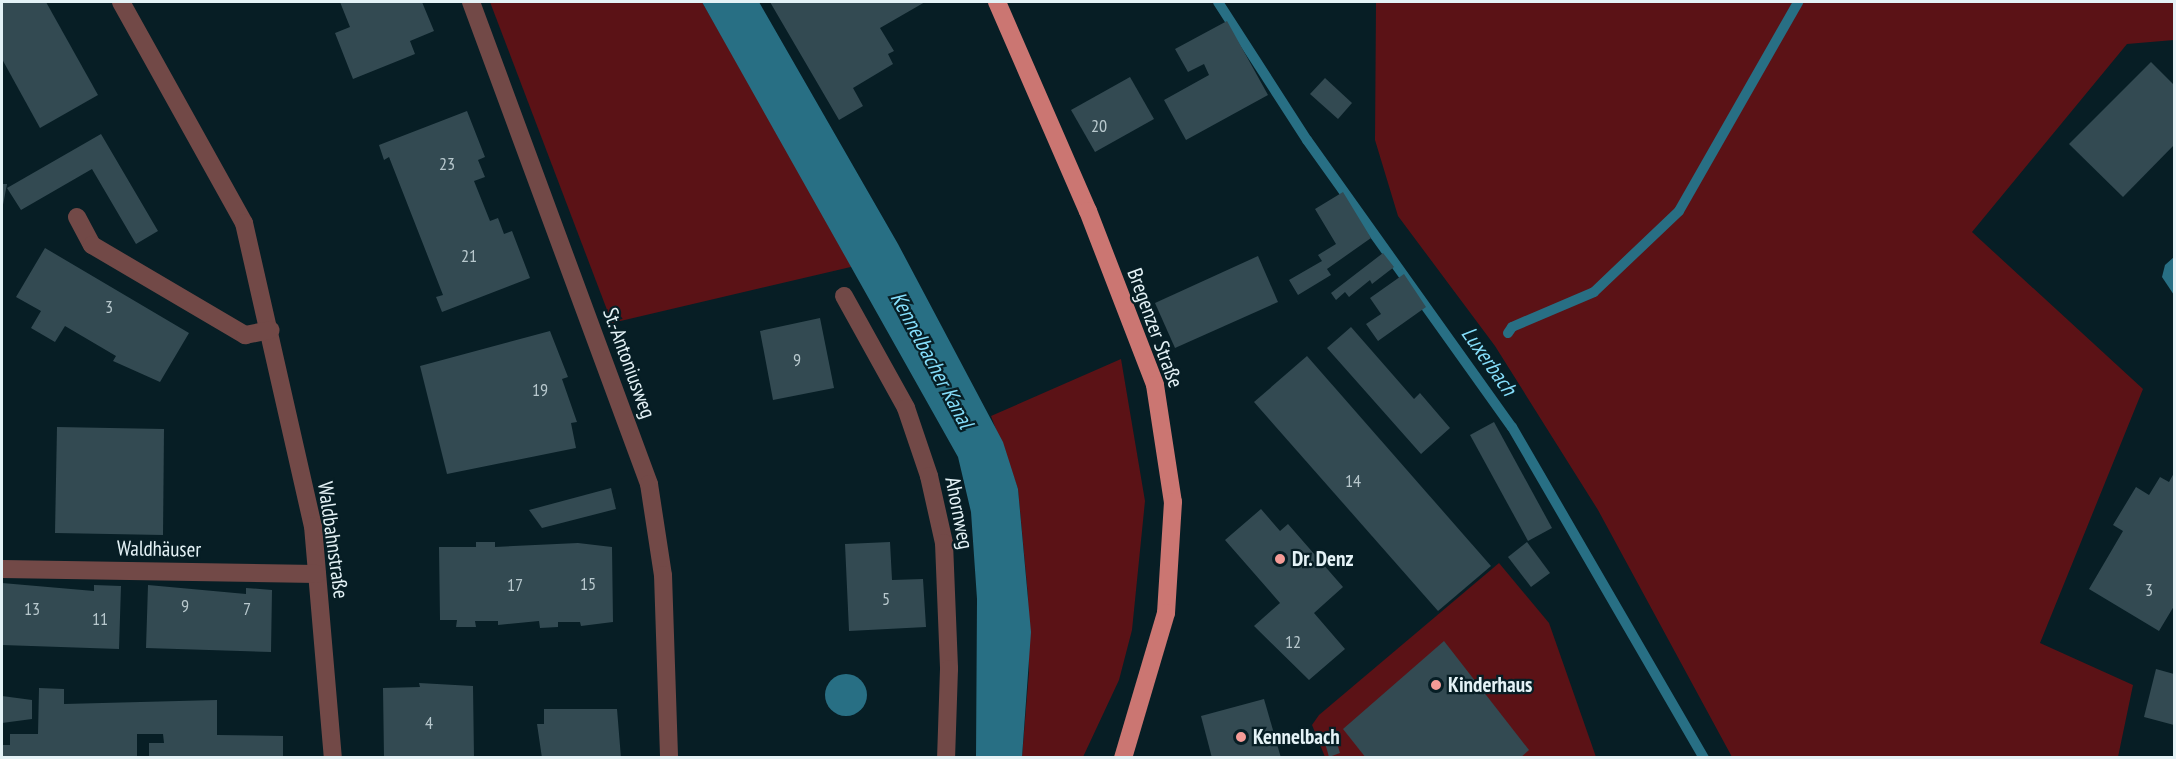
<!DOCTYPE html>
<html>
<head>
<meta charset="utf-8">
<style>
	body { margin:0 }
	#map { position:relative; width:2176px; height:759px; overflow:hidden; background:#071e25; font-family:"PT Sans Narrow",sans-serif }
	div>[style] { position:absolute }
	.green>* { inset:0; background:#5b1216 }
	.water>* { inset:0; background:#286f84 }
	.round { border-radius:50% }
	.stream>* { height:10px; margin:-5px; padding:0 5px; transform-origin:5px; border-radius:5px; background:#286f84 }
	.building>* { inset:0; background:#334a52 }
	.minor>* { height:18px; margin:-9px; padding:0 9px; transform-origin:9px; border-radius:9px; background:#724947 }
	.major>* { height:18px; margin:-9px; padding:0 9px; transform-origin:9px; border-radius:9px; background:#cb7672 }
	.dots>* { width:16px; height:16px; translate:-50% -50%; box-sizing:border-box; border:3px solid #071e25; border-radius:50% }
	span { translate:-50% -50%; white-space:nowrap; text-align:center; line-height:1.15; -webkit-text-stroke:4.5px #071e25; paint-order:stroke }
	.number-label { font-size:18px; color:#b8c8cd }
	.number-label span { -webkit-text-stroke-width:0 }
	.street-label { font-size:21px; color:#e4f2f6 }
	.poi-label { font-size:21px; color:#e4f2f6; font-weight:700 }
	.left { translate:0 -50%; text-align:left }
	.water-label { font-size:22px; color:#85defb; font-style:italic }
	.frame { position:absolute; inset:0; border:3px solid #e4f2f6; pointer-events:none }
</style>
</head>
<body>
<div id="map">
	<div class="green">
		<i style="clip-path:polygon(490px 2px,702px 2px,855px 266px,612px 323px)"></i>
		<i style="clip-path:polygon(1376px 2px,2174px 2px,2174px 40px,2127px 44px,1972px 232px,2143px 389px,2040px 643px,2133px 685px,2118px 757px,1732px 757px,1598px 510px,1495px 346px,1398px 216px,1375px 140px)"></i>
		<i style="clip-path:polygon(1121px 359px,1145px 501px,1132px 630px,1119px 680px,1083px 757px,1022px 757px,1029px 672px,1028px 596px,1018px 489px,991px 416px)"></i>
		<i style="clip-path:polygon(1499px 563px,1549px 623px,1596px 757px,1325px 757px,1312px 725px,1319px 715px)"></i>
	</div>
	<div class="water">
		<i style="clip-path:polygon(702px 2px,759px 2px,898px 244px,1003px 442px,1018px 489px,1031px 632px,1022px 757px,976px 757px,977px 599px,971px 512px,958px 457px)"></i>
		<i style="clip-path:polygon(2174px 257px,2174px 295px,2162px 277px,2165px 265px)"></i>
		<i class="round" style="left:825px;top:674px;width:42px;height:42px"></i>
	</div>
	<div class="stream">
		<i style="left:1218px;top:2px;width:164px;rotate:57.2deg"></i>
		<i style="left:1307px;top:140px;width:353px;rotate:54.5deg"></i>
		<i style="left:1512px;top:427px;width:383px;rotate:59.9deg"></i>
		<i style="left:1508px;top:333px;width:7px;rotate:-56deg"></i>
		<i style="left:1512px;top:327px;width:89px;rotate:-23.1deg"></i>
		<i style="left:1594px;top:292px;width:117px;rotate:-43.6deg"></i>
		<i style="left:1679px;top:211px;width:241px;rotate:-60.3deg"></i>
	</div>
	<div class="building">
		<i style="clip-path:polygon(2px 2px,46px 2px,98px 95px,40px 128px,2px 59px)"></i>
		<i style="clip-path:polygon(340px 2px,422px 2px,434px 31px,410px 41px,415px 54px,353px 79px,335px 33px,350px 27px)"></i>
		<i style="clip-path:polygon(770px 2px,925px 2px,880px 28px,894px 51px,888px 54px,893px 64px,853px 88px,863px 106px,839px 120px)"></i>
		<i style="clip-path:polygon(1227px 21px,1268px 95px,1186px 140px,1164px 100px,1209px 75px,1204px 64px,1188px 72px,1175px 49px)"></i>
		<i style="clip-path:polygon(2151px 62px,2174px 85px,2174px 145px,2123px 197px,2069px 144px)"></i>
		<i style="clip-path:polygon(1130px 77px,1154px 119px,1095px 152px,1071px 110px)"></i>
		<i style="clip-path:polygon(1325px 78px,1352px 103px,1338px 119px,1310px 94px)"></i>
		<i style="clip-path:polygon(467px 111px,485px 157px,478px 160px,485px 177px,474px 181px,490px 221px,498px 218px,504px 234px,512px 231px,530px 278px,442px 312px,436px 297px,443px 295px,389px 157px,384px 160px,379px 145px)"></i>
		<i style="clip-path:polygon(101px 134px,158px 231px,136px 244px,92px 169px,21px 210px,7px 188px)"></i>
		<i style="clip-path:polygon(2px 184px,7px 184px,2px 210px)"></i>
		<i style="clip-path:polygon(1343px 192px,1371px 238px,1327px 269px,1331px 275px,1298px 295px,1289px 280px,1322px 261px,1318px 255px,1336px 244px,1315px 209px)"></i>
		<i style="clip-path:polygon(45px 248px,189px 333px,160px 382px,113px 361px,116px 356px,65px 326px,55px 342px,31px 328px,41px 311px,16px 297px)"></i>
		<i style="clip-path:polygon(1383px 253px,1394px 267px,1372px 284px,1370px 280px,1349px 297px,1345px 292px,1336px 300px,1331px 293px)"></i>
		<i style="clip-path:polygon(1258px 256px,1278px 302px,1175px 348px,1155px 303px)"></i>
		<i style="clip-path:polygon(1404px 274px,1426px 307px,1378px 341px,1366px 324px,1381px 314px,1370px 298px)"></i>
		<i style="clip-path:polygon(820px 318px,834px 388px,773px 400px,760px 331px)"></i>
		<i style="clip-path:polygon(1351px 327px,1414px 399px,1420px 393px,1450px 428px,1421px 454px,1327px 348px)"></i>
		<i style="clip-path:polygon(550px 331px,568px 377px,562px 379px,577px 422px,571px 423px,576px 448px,447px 474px,420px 366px)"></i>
		<i style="clip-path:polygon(1307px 356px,1491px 566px,1438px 611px,1254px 402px)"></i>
		<i style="clip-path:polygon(1494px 422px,1552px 528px,1528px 541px,1470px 435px)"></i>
		<i style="clip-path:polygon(57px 427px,164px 429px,163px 535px,55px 533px)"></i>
		<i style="clip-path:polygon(2174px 473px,2174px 606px,2159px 631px,2089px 589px,2123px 531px,2113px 525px,2136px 487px,2149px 495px,2160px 477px,2169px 482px)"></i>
		<i style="clip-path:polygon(611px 488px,616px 509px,542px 528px,529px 510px)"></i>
		<i style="clip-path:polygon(1261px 509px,1280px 531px,1288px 524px,1343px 587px,1314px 613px,1345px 649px,1309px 680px,1254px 626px,1280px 603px,1225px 540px)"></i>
		<i style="clip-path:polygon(476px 542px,495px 542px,495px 547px,578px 543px,612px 547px,613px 622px,581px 626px,580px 622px,558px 622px,558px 627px,540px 628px,539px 621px,498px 625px,498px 621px,475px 621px,476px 627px,456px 627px,457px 620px,440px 620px,439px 547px,476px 547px)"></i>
		<i style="clip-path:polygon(890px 542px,892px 580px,923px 579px,926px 627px,849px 631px,845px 544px)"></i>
		<i style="clip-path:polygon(1527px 542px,1550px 573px,1531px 587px,1508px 557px)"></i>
		<i style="clip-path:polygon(2px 583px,94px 591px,94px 585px,121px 586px,119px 649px,2px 645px)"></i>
		<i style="clip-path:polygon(148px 585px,246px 594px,246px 588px,272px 590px,271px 652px,146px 648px)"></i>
		<i style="clip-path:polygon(1444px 641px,1529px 750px,1520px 758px,1366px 758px,1343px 729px)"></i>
		<i style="clip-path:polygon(2156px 669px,2174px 674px,2174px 725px,2144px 717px)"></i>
		<i style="clip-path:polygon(419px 683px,473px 686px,474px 758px,384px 758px,383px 688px,420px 687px)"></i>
		<i style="clip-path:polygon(39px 688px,64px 689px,64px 704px,217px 700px,217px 735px,283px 736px,283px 758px,149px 758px,149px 743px,164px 743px,163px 734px,137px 734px,137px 758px,2px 758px,2px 745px,10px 745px,10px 734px,38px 734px)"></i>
		<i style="clip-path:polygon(2px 696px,32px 700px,32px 719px,2px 723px)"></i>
		<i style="clip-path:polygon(1264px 699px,1281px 758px,1212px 758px,1201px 716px)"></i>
		<i style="clip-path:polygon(544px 709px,617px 709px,621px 758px,542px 758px,537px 724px,544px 724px)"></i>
		<i style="clip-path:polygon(1334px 733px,1340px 753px,1329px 757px,1323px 736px)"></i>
	</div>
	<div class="minor">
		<i style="left:121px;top:2px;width:253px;rotate:60.9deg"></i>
		<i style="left:244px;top:223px;width:311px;rotate:77.2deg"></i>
		<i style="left:313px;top:526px;width:233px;rotate:85.1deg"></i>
		<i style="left:471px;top:2px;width:514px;rotate:69.73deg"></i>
		<i style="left:649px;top:484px;width:92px;rotate:81.3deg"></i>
		<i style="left:663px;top:575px;width:183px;rotate:88.1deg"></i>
		<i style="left:77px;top:217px;width:32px;rotate:62deg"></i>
		<i style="left:92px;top:245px;width:178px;rotate:30.5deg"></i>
		<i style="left:245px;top:335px;width:26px;rotate:-11deg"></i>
		<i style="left:844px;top:296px;width:128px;rotate:61deg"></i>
		<i style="left:906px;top:408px;width:72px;rotate:71.3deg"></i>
		<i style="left:929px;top:476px;width:69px;rotate:77.4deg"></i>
		<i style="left:944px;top:543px;width:126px;rotate:87.7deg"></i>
		<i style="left:949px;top:669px;width:89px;rotate:91.9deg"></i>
		<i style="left:2px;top:569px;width:315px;rotate:0.9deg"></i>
	</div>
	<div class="major">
		<i style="left:997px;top:2px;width:228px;rotate:66.5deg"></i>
		<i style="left:1088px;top:211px;width:186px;rotate:68.9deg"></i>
		<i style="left:1155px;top:385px;width:118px;rotate:81.3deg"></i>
		<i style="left:1173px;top:502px;width:111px;rotate:93.6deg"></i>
		<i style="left:1166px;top:613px;width:151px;rotate:106.5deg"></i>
	</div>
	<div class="dots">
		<i style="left:1280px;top:559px;background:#f59b97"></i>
		<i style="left:1436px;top:685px;background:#f59b97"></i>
		<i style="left:1241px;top:737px;background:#f59b97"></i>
	</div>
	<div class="number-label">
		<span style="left:1099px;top:126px">20</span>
		<span style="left:447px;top:164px">23</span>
		<span style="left:469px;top:256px">21</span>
		<span style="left:109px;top:307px">3</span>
		<span style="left:797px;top:360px">9</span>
		<span style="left:540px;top:390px">19</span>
		<span style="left:1353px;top:481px">14</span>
		<span style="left:588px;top:584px">15</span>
		<span style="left:515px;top:585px">17</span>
		<span style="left:2149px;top:590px">3</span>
		<span style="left:886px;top:599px">5</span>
		<span style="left:185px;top:606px">9</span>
		<span style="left:32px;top:609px">13</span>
		<span style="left:247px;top:609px">7</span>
		<span style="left:100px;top:619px">11</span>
		<span style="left:1293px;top:642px">12</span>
		<span style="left:429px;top:723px">4</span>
	</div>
	<div class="street-label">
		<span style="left:1155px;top:328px;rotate:70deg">Bregenzer Straße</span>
		<span style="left:629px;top:363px;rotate:70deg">St.-Antoniusweg</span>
		<span style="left:959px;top:513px;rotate:79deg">Ahornweg</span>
		<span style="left:333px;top:540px;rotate:82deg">Waldbahnstraße</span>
		<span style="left:159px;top:549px;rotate:1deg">Waldhäuser</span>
	</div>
	<div class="poi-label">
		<span class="left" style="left:1292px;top:559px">Dr. Denz</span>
		<span class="left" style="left:1448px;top:685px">Kinderhaus</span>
		<span class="left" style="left:1253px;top:737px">Kennelbach</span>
	</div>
	<div class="water-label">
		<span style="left:932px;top:360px;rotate:62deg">Kennelbacher Kanal</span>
		<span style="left:1489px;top:361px;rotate:55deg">Luxerbach</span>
	</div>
	<div class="frame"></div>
</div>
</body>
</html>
